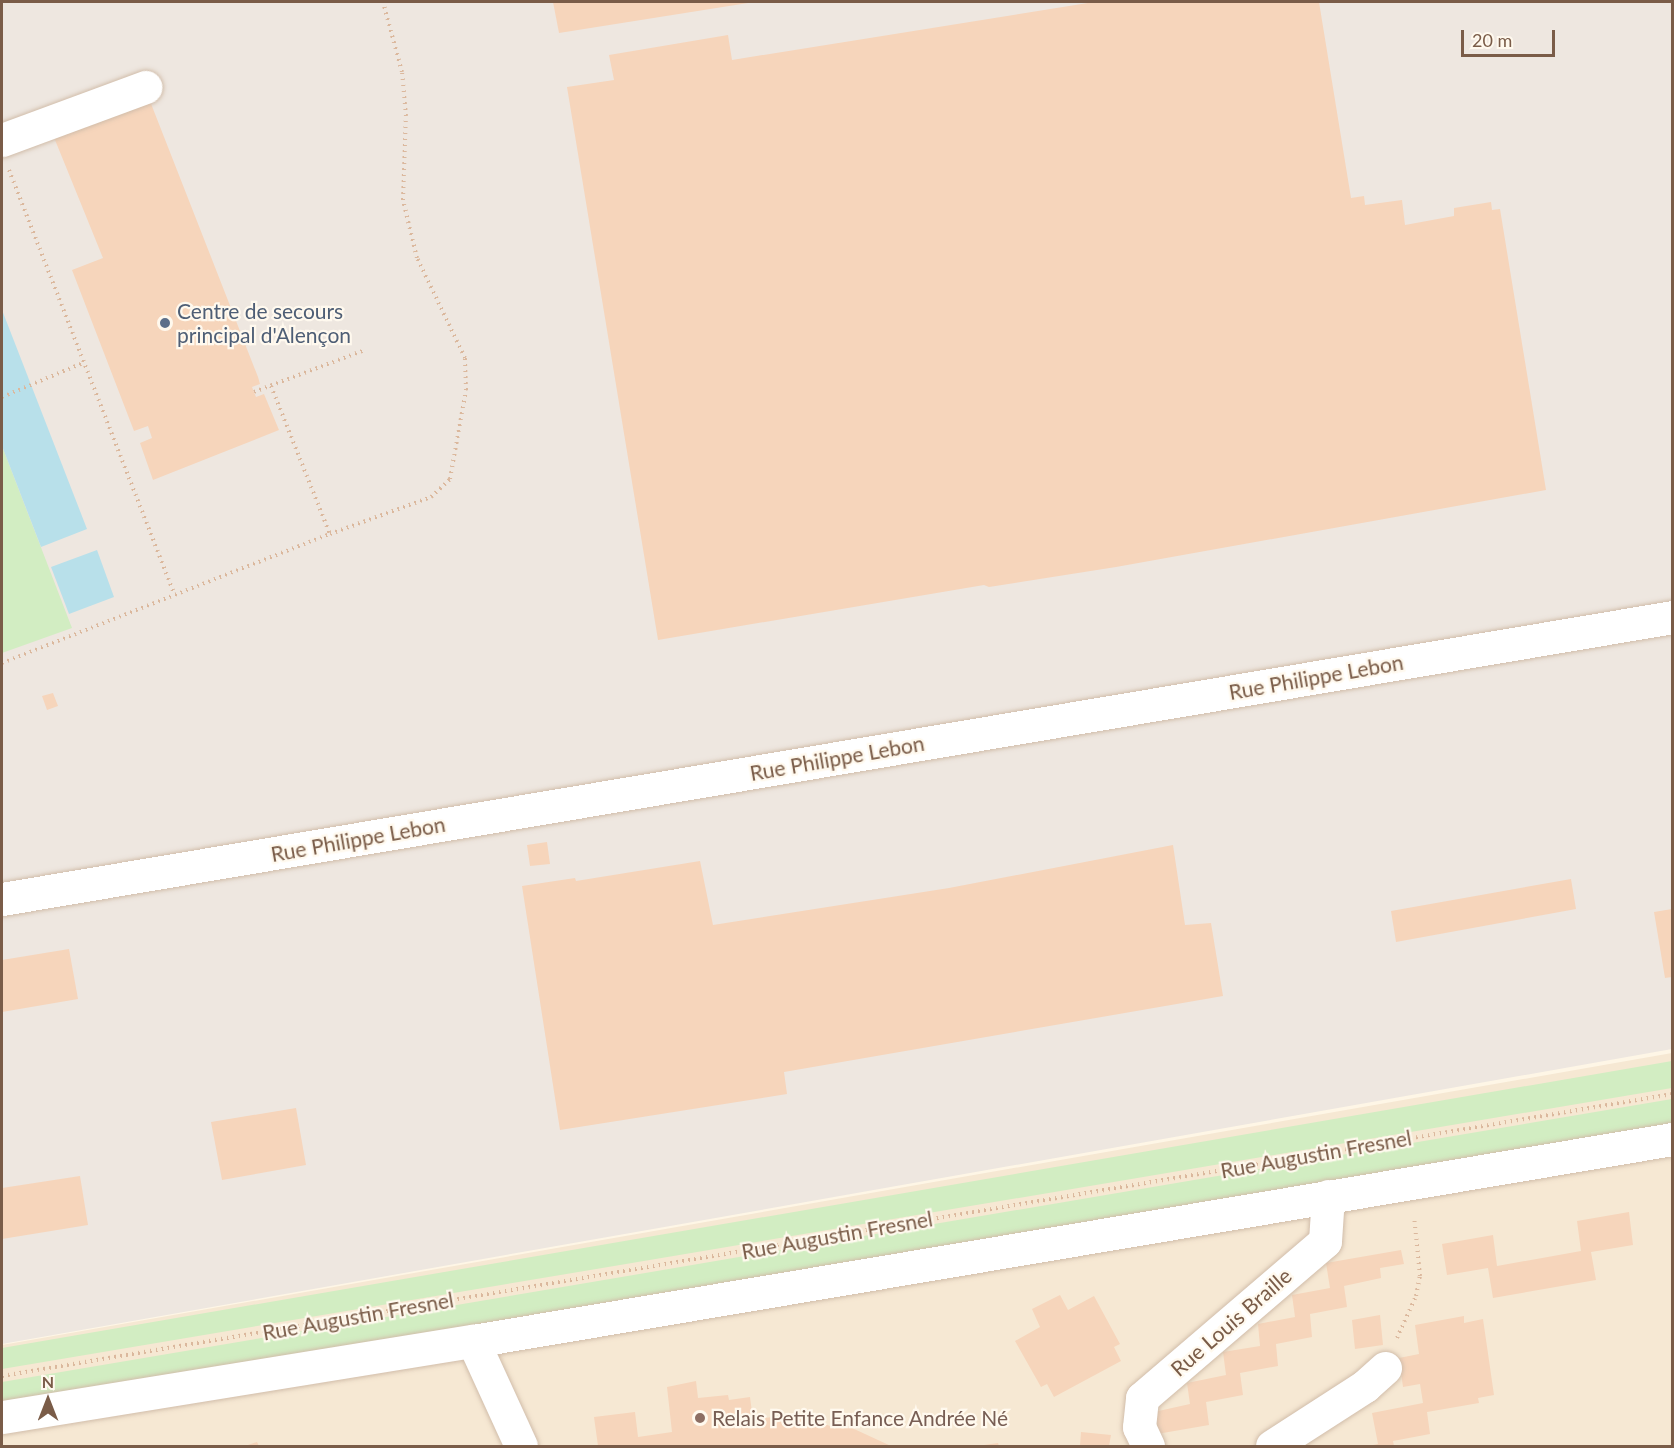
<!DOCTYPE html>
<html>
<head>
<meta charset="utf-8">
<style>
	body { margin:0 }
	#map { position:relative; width:1674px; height:1448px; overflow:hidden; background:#fef6e6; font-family:Lato,sans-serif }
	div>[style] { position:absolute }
	.residential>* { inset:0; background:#f6e8d3 }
	.industrial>* { inset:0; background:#eee7e0 }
	.green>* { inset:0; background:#d2edc2 }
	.water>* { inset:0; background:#b8e0ea }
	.building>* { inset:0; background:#f6d5bb }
	.path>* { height:4px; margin-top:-2px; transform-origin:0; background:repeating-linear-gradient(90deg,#dbb89d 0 1.5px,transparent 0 6px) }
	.roads { filter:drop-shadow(0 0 2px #d1bdaa) drop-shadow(0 0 2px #d1bdaa) }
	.minor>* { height:33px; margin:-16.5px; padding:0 16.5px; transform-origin:16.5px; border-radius:16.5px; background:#fff }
	.dots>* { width:16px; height:16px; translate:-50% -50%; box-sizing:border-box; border:3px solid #fff9ee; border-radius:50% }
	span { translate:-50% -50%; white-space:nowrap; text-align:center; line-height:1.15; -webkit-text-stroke:4.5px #fff9ee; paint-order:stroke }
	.service-label { font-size:21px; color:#4e5e75 }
	.left { translate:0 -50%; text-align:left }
	.street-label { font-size:21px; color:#7a5c48 }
	.education-label { font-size:21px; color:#785e54 }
	.frame { position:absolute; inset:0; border:3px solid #7a5c48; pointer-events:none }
	.north { position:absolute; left:18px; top:1370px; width:60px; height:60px; -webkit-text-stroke:4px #fff9ee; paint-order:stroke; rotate:0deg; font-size:16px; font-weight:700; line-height:24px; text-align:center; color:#7a5c48 }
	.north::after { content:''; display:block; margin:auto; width:21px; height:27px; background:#7a5c48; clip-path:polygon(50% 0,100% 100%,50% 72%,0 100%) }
	.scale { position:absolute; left:1461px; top:30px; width:94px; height:27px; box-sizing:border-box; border:3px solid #7a5c48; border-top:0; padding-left:8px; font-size:18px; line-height:21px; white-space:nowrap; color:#7a5c48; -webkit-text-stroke:4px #fff9ee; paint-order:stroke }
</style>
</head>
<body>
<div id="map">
	<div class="residential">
		<i style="clip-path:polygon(1672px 1053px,1672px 1446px,2px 1446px,2px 1345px)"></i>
	</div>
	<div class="industrial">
		<i style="clip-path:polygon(2px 2px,1672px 2px,1672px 1049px,2px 1344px)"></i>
	</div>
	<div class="green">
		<i style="clip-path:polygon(2px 446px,72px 628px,2px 653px)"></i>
		<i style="clip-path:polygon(1672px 1061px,1672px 1088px,2px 1369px,2px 1348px)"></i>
		<i style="clip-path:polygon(1672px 1099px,1672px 1123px,2px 1404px,2px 1382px)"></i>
	</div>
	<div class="water">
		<i style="clip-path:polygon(2px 310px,87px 529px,41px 547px,2px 446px)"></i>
		<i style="clip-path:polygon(97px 550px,114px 597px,69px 614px,51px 567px)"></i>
	</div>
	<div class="building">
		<i style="clip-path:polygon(553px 2px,748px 2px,748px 3px,559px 33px)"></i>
		<i style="clip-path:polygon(1094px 2px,1319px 2px,1351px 198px,1364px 196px,1365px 205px,1402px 200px,1405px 225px,1454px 216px,1454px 208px,1491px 202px,1492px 210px,1500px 209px,1546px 490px,1116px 567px,989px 587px,984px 585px,658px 640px,567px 87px,614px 80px,609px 55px,728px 35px,732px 60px)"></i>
		<i style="clip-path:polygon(148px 96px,258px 377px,260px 384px,252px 387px,256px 397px,264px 394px,279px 430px,153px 480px,140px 443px,152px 438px,148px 426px,134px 431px,72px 270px,103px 258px,53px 135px)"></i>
		<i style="clip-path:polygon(53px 693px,58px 706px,47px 710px,42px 696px)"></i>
		<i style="clip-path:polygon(547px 842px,550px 864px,530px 866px,527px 845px)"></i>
		<i style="clip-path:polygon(1173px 845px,1185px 925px,1211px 923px,1223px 996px,784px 1072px,787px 1094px,560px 1130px,522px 886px,575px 878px,576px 881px,700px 861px,713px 925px,949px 888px)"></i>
		<i style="clip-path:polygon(1571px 879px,1576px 909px,1396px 942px,1391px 911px)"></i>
		<i style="clip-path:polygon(1672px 909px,1672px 977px,1665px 978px,1654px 912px)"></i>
		<i style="clip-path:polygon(69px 949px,78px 999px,2px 1012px,2px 960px)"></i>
		<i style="clip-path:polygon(296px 1108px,306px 1165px,222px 1180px,211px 1122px)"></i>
		<i style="clip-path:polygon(80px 1176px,88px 1225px,2px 1239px,2px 1188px)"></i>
		<i style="clip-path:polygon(1629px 1212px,1633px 1245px,1591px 1252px,1596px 1280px,1493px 1298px,1488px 1268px,1447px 1275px,1442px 1244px,1493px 1235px,1497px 1266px,1581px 1251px,1577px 1221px)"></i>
		<i style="clip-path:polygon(1401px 1250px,1404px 1264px,1380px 1268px,1381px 1278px,1344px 1286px,1347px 1307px,1310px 1314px,1312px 1337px,1276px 1344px,1278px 1366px,1240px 1373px,1243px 1395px,1206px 1402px,1209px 1425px,1157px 1434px,1154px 1412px,1190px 1404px,1187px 1383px,1226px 1375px,1223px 1352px,1260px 1346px,1258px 1324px,1295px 1317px,1292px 1295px,1330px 1288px,1326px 1263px)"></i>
		<i style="clip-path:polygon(1060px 1295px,1068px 1310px,1094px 1296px,1120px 1344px,1114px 1347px,1121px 1361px,1054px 1397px,1047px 1384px,1041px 1387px,1015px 1341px,1040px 1327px,1032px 1309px)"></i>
		<i style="clip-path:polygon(1380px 1315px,1383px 1345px,1355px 1349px,1352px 1320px)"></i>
		<i style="clip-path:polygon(1464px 1316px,1464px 1323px,1483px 1319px,1494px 1395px,1478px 1398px,1479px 1403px,1427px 1412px,1430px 1434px,1393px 1441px,1394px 1446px,1368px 1446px,1378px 1444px,1372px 1413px,1423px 1403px,1420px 1384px,1403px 1387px,1399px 1358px,1419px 1354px,1415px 1325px)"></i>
		<i style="clip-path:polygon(696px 1381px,698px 1398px,728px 1395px,729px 1400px,750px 1397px,753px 1420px,804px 1412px,835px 1429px,839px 1422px,891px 1446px,598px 1446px,594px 1417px,635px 1412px,638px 1437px,672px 1432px,667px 1387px)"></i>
		<i style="clip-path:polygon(1081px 1432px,1111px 1435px,1109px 1446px,1080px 1446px)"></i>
		<i style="clip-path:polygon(257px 1442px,259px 1446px,245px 1446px)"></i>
		<i style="clip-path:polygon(998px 1443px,999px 1446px,984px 1446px,984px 1445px)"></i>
	</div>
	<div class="path">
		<i style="left:9px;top:170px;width:455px;rotate:68.7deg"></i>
		<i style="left:271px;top:386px;width:159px;rotate:68.3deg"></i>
		<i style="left:330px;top:534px;width:108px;rotate:-20.1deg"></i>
		<i style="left:431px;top:497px;width:26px;rotate:-43deg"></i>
		<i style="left:450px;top:479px;width:90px;rotate:-79.8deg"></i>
		<i style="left:466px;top:390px;width:32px;rotate:-92deg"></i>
		<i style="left:465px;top:358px;width:111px;rotate:-115.6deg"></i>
		<i style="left:417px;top:258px;width:60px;rotate:-103.6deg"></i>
		<i style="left:403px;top:200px;width:84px;rotate:-88deg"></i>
		<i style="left:406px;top:116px;width:44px;rotate:-95.2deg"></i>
		<i style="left:402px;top:72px;width:73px;rotate:-105.2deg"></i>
		<i style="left:254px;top:392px;width:116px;rotate:-20.8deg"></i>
		<i style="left:2px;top:397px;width:88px;rotate:-22.8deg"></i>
		<i style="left:2px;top:663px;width:352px;rotate:-21.5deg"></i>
		<i style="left:1397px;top:1338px;width:46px;rotate:-65.7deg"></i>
		<i style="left:1416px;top:1296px;width:20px;rotate:-79deg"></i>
		<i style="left:1420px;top:1276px;width:60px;rotate:-95.7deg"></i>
		<i style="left:2px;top:1376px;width:1694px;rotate:-9.58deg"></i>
	</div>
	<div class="roads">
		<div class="minor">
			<i style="left:2px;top:140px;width:153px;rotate:-20.3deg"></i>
			<i style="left:2px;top:899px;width:1694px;rotate:-9.58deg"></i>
			<i style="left:473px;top:1341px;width:115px;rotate:65.4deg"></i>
			<i style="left:2px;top:1417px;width:477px;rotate:-9.2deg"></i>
			<i style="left:473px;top:1341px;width:1216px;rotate:-9.56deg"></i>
			<i style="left:1148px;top:1446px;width:21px;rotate:-115deg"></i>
			<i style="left:1139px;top:1427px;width:29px;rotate:-84deg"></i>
			<i style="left:1142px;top:1398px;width:241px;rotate:-40.6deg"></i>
			<i style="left:1325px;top:1241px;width:45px;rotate:-86.2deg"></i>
			<i style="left:1272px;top:1446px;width:111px;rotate:-32.8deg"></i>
			<i style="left:1365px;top:1386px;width:27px;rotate:-42deg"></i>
		</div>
	</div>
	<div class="dots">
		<i style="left:165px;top:323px;background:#5c6f8a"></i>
		<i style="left:700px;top:1418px;background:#8d6e63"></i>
	</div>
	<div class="service-label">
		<span class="left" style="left:177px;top:323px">Centre de secours<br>principal d'Alençon</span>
	</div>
	<div class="street-label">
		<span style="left:1316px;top:677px;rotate:-10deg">Rue Philippe Lebon</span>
		<span style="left:837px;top:758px;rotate:-10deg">Rue Philippe Lebon</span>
		<span style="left:358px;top:839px;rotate:-10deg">Rue Philippe Lebon</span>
		<span style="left:1316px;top:1154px;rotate:-10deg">Rue Augustin Fresnel</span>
		<span style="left:837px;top:1235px;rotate:-10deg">Rue Augustin Fresnel</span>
		<span style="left:358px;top:1316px;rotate:-10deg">Rue Augustin Fresnel</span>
		<span style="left:1231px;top:1322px;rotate:-41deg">Rue Louis Braille</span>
	</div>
	<div class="education-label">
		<span class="left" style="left:712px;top:1418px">Relais Petite Enfance Andrée Né</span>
	</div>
	<div class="frame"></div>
	<div class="north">N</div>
	<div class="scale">20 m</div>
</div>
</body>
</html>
